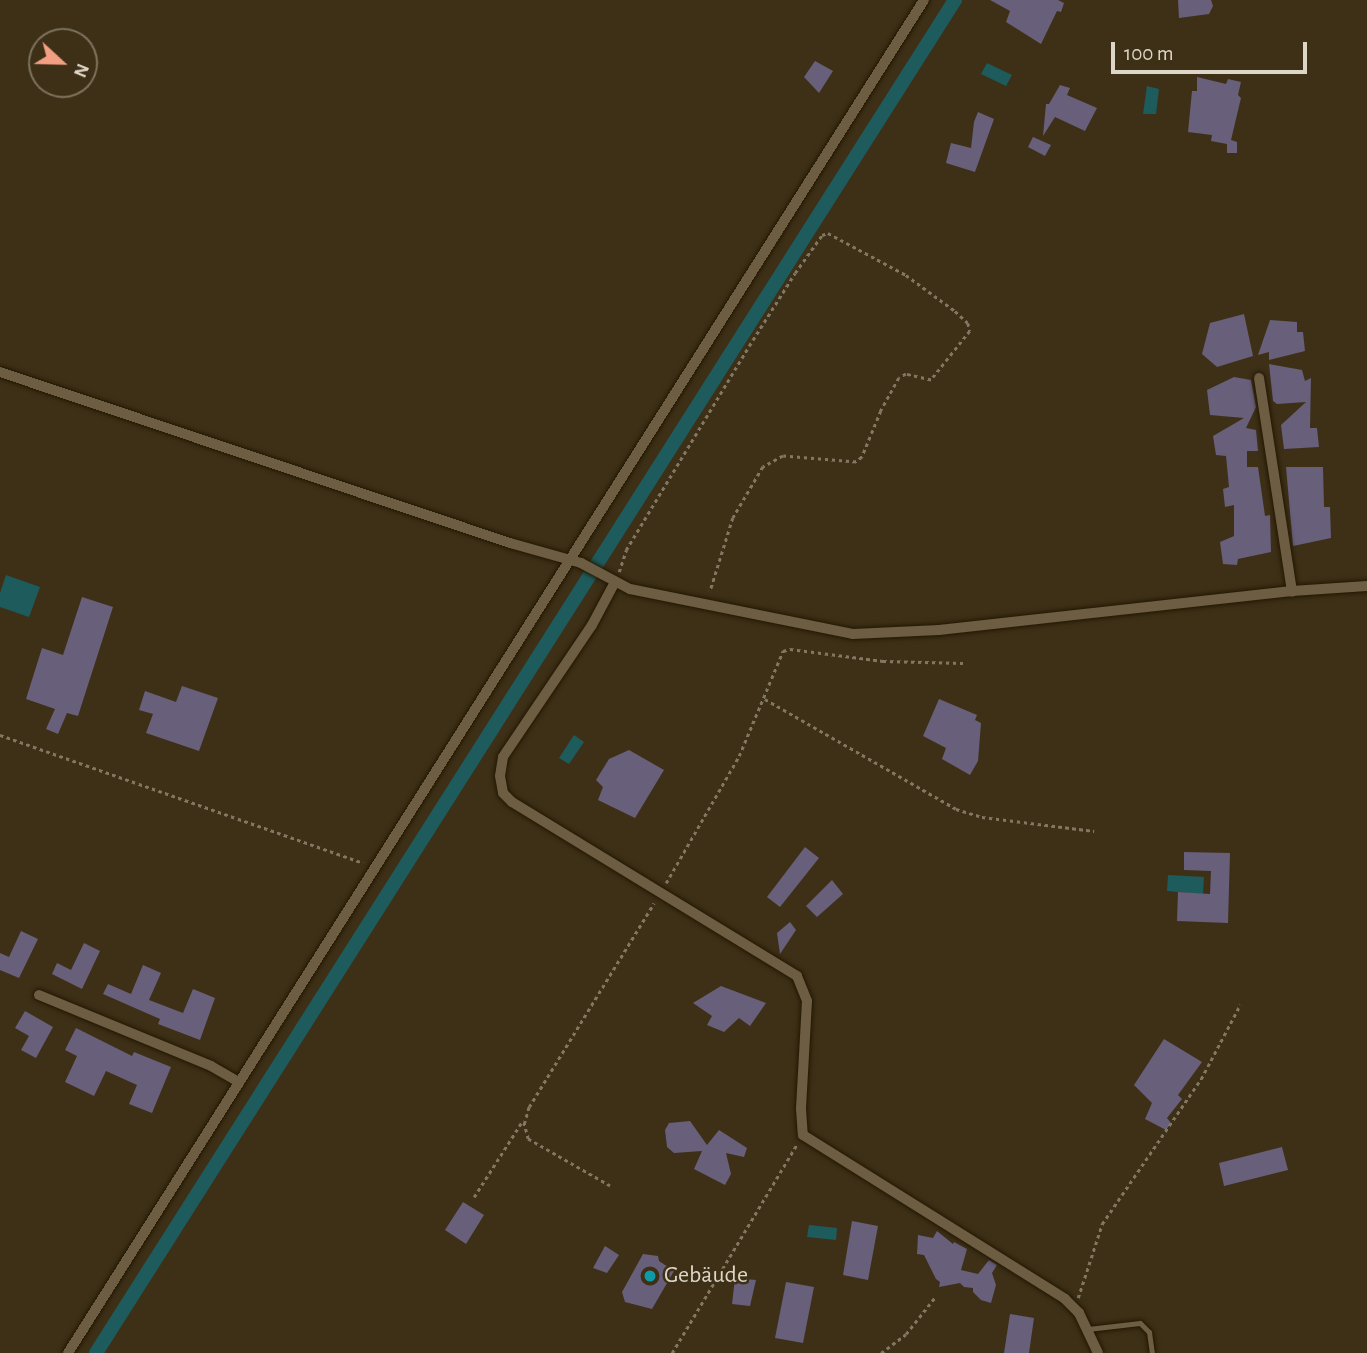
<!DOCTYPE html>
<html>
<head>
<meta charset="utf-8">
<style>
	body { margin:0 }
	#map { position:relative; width:1367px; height:1353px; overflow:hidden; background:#3d3017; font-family:"Alegreya Sans",sans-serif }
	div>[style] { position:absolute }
	.water>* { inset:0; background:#1e5b5d }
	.canal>* { height:14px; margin:-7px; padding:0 7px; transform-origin:7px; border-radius:7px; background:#1e5b5d }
	.building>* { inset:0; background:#685f7a }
	.path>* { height:2.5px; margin-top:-1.25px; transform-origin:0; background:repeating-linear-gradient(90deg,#827762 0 3.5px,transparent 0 7px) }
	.roads { filter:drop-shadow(0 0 2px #241701) drop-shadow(0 0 2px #241701) }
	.lane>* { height:5px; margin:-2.5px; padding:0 2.5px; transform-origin:2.5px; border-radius:2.5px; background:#6d5d43 }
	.street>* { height:10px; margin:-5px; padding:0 5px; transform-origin:5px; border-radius:5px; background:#6d5d43 }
	.dots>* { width:19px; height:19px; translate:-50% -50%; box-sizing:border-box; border:4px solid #3d3017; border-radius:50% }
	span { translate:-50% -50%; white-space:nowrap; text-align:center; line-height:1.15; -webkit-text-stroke:5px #3d3017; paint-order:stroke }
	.poi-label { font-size:24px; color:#ddd5c6 }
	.left { translate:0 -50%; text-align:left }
	.north { position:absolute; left:28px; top:28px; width:70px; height:70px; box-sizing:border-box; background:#3d3017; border:2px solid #7d725d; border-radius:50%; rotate:112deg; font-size:19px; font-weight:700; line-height:28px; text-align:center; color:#ddd5c6 }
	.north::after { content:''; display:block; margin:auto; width:24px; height:32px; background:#f39f84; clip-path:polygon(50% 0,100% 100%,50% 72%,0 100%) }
	.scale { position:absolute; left:1111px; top:42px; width:196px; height:32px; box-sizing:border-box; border:4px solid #ddd5c6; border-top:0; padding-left:9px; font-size:21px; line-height:24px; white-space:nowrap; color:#ddd5c6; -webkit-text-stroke:5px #3d3017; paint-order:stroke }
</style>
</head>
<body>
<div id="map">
	<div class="water">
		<i style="clip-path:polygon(987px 63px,1012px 75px,1006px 86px,981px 74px)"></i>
		<i style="clip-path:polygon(1147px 86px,1159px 89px,1156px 114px,1143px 114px)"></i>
		<i style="clip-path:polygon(6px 575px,40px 587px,29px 617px,0 607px,0 593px)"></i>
		<i style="clip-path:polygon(574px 735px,584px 742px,569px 764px,559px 758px)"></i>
		<i style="clip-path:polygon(1168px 875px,1204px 877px,1203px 894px,1167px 891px)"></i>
		<i style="clip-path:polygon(809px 1225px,837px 1228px,836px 1240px,807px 1237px)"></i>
	</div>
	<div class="canal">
		<i style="left:96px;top:1353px;width:1603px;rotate:-57.59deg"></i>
	</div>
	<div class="building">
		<i style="clip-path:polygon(990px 0,1058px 0,1064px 3px,1061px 12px,1057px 11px,1041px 44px,1006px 22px,1010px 11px)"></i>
		<i style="clip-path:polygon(1178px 0,1211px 0,1213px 6px,1209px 14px,1179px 18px)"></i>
		<i style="clip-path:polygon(815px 61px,833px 71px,819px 93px,804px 77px)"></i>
		<i style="clip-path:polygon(1197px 77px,1226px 84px,1228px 79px,1241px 82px,1238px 95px,1241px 98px,1231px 140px,1237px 142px,1237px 153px,1227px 153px,1227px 144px,1211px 141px,1212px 135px,1188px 132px,1192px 91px,1197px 91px)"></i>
		<i style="clip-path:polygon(1060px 85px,1070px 88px,1067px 95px,1097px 108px,1085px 131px,1055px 117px,1043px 136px,1046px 104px,1049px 104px)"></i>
		<i style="clip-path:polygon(978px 112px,994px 119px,975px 172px,946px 163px,951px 143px,971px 148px,974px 122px)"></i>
		<i style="clip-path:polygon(1033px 137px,1051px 145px,1045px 156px,1028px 147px)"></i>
		<i style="clip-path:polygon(1244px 314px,1253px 356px,1217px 367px,1202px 354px,1210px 323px)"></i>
		<i style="clip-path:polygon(1270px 320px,1297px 322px,1297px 332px,1303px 332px,1305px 351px,1269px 360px,1269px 352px,1258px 355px)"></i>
		<i style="clip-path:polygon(1269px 364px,1302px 370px,1305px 381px,1311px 378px,1310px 428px,1317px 428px,1319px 447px,1284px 449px,1281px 425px,1306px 402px,1277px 404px,1273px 401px)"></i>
		<i style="clip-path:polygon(1234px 377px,1251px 380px,1256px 407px,1246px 428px,1256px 430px,1258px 451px,1247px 451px,1247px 467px,1258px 467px,1265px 516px,1270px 515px,1271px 552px,1238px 559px,1237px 565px,1223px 564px,1220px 542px,1234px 536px,1234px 505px,1225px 507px,1223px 489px,1229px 487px,1226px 456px,1216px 455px,1213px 436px,1244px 418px,1210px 415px,1207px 390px)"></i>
		<i style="clip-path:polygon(1286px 467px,1323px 467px,1324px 507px,1330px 507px,1331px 538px,1293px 546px)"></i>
		<i style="clip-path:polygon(82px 597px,113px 607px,78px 716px,67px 713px,58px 734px,46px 729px,55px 709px,26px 699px,42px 648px,63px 655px)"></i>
		<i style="clip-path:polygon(182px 686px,218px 698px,199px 751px,146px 733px,153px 714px,139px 710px,145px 691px,176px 702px)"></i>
		<i style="clip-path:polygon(939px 699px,977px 715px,975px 720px,981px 723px,978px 761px,970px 775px,942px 759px,946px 748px,923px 736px)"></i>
		<i style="clip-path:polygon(629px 750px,664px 770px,635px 818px,598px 800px,603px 787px,596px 780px,609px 759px)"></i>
		<i style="clip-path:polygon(805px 847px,819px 858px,780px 907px,767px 897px)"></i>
		<i style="clip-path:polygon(1184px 852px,1230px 853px,1228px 923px,1177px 921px,1178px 892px,1210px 894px,1211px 871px,1184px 870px)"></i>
		<i style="clip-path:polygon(832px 880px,843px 894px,817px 917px,806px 906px)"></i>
		<i style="clip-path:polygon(790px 922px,796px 930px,780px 954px,777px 933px)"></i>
		<i style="clip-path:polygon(21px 931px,38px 939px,19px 978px,0 970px,0 953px,9px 957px)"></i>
		<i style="clip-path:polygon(84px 943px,100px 951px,82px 989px,52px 974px,57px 963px,71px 970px)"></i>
		<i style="clip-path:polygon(143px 965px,161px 973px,149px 1000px,183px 1013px,193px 989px,215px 998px,200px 1040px,158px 1024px,160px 1019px,103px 994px,108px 984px,131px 994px)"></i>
		<i style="clip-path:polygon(721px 986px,766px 1003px,750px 1026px,739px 1018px,724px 1032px,707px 1025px,712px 1016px,693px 1003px)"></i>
		<i style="clip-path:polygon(25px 1011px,53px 1027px,36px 1058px,21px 1050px,29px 1036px,15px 1028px)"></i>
		<i style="clip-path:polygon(76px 1028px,132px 1056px,134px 1052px,171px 1067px,152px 1113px,129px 1104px,137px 1085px,106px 1071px,94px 1096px,65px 1082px,77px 1056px,65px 1050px)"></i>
		<i style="clip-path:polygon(1164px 1039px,1202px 1062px,1178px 1095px,1182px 1099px,1167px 1118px,1171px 1123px,1166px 1130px,1145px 1119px,1152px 1103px,1134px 1085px)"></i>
		<i style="clip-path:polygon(690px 1121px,707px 1145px,719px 1130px,747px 1148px,744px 1157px,726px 1153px,731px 1174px,725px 1185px,694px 1169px,702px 1151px,674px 1153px,667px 1147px,665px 1130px,669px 1123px)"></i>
		<i style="clip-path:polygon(1282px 1147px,1288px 1170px,1224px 1186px,1219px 1163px)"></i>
		<i style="clip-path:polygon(463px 1202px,484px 1215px,466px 1244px,445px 1230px)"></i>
		<i style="clip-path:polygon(852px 1221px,878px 1226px,868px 1280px,843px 1275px)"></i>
		<i style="clip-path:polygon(937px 1231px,953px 1244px,954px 1242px,967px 1249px,961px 1270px,978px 1274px,989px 1260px,997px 1265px,992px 1273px,996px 1285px,991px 1303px,981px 1300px,973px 1292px,973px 1288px,964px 1287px,960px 1283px,939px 1287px,940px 1282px,936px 1279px,924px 1255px,917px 1254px,918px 1235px,933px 1238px)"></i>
		<i style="clip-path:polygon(605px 1246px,619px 1255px,607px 1273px,593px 1268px)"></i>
		<i style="clip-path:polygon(643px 1254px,658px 1256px,659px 1261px,674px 1271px,652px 1309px,625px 1302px,622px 1292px)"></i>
		<i style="clip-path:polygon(735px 1278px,756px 1280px,750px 1306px,732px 1304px)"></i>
		<i style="clip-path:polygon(786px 1282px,814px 1287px,803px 1343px,775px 1338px)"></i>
		<i style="clip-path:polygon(1010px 1314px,1034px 1318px,1029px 1353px,1004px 1353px)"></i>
	</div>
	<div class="path">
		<i style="left:619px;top:572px;width:23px;rotate:-72deg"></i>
		<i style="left:626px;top:550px;width:238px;rotate:-58.9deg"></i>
		<i style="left:749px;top:346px;width:86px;rotate:-57.8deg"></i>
		<i style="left:795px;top:273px;width:47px;rotate:-54.6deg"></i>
		<i style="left:822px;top:235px;width:6px;rotate:-18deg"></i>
		<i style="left:828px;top:233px;width:89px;rotate:28.3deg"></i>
		<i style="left:906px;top:275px;width:61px;rotate:36.3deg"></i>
		<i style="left:955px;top:311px;width:18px;rotate:43deg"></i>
		<i style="left:968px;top:323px;width:8px;rotate:76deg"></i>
		<i style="left:970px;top:331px;width:63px;rotate:128.5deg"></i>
		<i style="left:931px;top:380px;width:26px;rotate:-167deg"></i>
		<i style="left:906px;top:374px;width:8px;rotate:150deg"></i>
		<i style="left:899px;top:378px;width:38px;rotate:119deg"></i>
		<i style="left:881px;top:411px;width:50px;rotate:112.4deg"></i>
		<i style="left:862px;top:457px;width:8px;rotate:140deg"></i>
		<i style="left:856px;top:462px;width:73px;rotate:-175.3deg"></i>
		<i style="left:783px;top:456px;width:23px;rotate:151deg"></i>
		<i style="left:763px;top:467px;width:59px;rotate:120.5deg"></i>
		<i style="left:733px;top:518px;width:77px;rotate:107.3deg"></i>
		<i style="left:765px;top:699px;width:220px;rotate:29.9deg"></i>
		<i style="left:956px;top:809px;width:27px;rotate:17deg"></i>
		<i style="left:982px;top:817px;width:113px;rotate:7.1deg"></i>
		<i style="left:0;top:735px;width:385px;rotate:19.4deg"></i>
		<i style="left:666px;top:883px;width:146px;rotate:-60.1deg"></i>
		<i style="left:739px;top:756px;width:114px;rotate:-67.3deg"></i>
		<i style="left:783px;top:651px;width:7px;rotate:-16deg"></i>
		<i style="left:790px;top:649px;width:94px;rotate:7.4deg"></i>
		<i style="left:883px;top:661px;width:80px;rotate:1.4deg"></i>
		<i style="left:610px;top:1186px;width:95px;rotate:-150.2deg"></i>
		<i style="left:528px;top:1139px;width:16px;rotate:-105deg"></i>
		<i style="left:524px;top:1124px;width:18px;rotate:-74deg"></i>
		<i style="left:529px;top:1107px;width:239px;rotate:-58.5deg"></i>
		<i style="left:474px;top:1197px;width:91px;rotate:-57.5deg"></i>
		<i style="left:1078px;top:1298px;width:78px;rotate:-72deg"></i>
		<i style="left:1102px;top:1224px;width:176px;rotate:-55.7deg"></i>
		<i style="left:1201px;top:1079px;width:84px;rotate:-62.2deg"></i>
		<i style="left:672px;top:1353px;width:244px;rotate:-59.1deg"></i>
		<i style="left:881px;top:1353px;width:31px;rotate:-37deg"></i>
		<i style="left:906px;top:1334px;width:48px;rotate:-51.7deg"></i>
	</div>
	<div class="roads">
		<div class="lane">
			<i style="left:1088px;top:1329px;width:52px;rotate:-6.6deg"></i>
			<i style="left:1140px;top:1323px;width:13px;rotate:45deg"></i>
			<i style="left:1149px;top:1332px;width:21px;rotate:82deg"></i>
		</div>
		<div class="street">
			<i style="left:0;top:372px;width:538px;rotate:18.54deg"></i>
			<i style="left:510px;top:543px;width:74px;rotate:15.7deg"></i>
			<i style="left:581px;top:563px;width:55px;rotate:28deg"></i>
			<i style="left:630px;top:589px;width:227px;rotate:11.4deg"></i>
			<i style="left:853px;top:634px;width:86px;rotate:-2.7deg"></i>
			<i style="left:939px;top:630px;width:355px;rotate:-6.3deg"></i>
			<i style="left:1292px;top:591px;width:75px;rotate:-3.8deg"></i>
			<i style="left:1259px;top:378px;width:216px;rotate:81.2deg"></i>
			<i style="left:615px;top:582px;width:49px;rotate:118.1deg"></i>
			<i style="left:592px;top:625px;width:159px;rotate:124deg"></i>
			<i style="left:503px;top:757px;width:19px;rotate:99deg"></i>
			<i style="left:500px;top:776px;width:17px;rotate:80deg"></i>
			<i style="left:503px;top:793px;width:13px;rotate:45deg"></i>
			<i style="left:512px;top:802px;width:334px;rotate:31.4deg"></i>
			<i style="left:797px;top:976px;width:27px;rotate:68deg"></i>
			<i style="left:807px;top:1001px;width:108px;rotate:93.2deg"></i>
			<i style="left:801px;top:1109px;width:26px;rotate:86deg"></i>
			<i style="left:803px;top:1135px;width:309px;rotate:32deg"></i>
			<i style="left:1065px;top:1299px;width:20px;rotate:45deg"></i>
			<i style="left:1079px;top:1313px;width:44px;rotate:64.6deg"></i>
			<i style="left:39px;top:995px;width:186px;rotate:22.4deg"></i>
			<i style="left:211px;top:1066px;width:32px;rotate:30deg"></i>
			<i style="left:68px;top:1353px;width:1601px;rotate:-57.68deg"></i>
		</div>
	</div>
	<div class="dots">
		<i style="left:650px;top:1276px;background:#0f9aa8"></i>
	</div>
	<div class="poi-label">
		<span class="left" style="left:664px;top:1276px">Gebäude</span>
	</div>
	<div class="north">N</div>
	<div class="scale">100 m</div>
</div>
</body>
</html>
